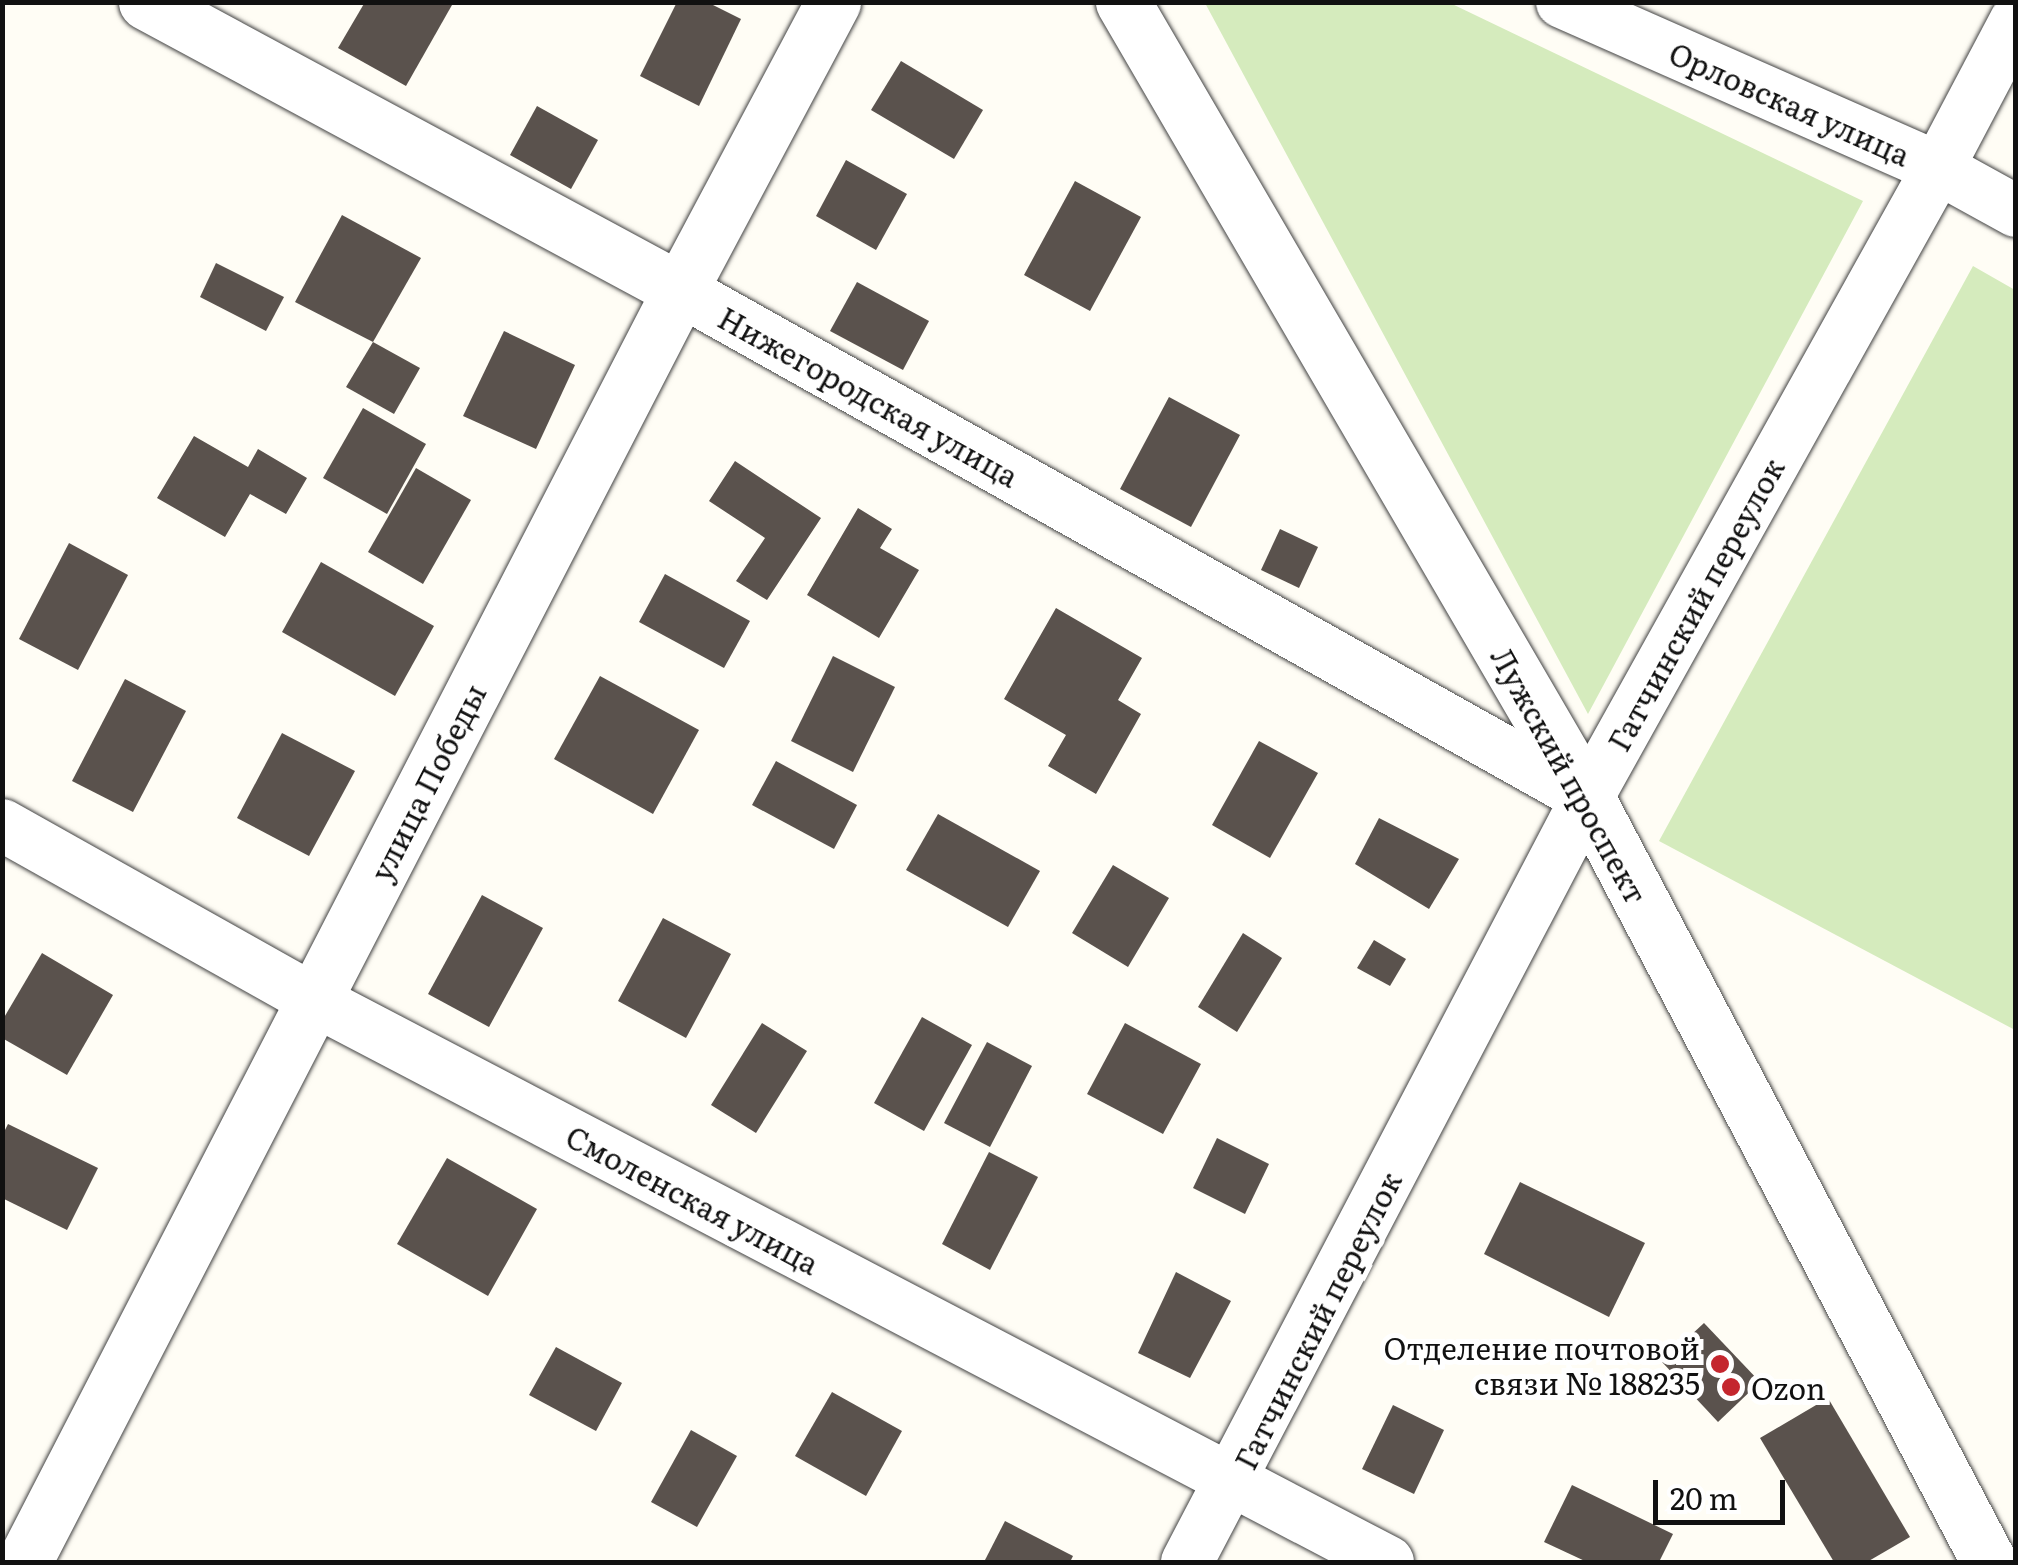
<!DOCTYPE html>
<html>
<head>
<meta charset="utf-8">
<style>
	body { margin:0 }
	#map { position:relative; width:2018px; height:1565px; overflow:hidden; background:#fffdf5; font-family:Literata,serif }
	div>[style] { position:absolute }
	.green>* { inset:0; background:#d5ebbd }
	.building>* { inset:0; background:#5a524d }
	.roads { filter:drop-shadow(0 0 2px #444) drop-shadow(0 0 2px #444) }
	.minor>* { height:52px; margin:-26px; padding:0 26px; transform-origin:26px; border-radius:26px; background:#fff }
	.tertiary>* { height:55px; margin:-27.5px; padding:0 27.5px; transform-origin:27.5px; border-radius:27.5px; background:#fff }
	.dots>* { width:28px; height:28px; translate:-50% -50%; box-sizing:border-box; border:5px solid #fff; border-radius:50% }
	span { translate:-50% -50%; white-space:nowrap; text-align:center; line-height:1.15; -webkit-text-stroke:10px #fff; paint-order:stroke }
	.street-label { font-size:30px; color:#111 }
	.poi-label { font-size:30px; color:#111 }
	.right { translate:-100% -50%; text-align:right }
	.left { translate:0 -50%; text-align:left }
	.frame { position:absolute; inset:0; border:5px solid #111; pointer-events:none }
	.scale { position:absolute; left:1653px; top:1480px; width:132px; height:45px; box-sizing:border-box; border:5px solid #111; border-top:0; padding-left:12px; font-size:30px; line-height:35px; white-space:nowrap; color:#111; -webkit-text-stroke:8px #fff; paint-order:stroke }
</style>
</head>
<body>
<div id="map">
	<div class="green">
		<i style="clip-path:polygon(1205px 3px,1450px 3px,1863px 201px,1588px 714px)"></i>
		<i style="clip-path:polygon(1973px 266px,2015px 290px,2015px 1030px,1659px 841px)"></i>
	</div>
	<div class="building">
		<i style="clip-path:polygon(365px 2px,452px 5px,406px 86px,338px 48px)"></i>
		<i style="clip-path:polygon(677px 2px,707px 2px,741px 19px,699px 106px,640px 76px)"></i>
		<i style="clip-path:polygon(901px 61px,983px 110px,954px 159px,871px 110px)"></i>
		<i style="clip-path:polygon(537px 106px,598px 140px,571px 189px,510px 155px)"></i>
		<i style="clip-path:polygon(846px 160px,907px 194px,876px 250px,816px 216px)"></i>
		<i style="clip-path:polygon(1075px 181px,1141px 217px,1090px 311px,1024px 275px)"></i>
		<i style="clip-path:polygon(342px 215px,421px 258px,373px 342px,295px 302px)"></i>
		<i style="clip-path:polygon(216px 263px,284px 297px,266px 331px,200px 297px)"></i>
		<i style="clip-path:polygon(857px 282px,929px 321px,903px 370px,830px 331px)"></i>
		<i style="clip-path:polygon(504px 331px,575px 365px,536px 449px,463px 416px)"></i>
		<i style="clip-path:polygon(373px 342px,420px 368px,394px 414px,346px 387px)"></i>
		<i style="clip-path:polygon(1169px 397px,1240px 435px,1191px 527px,1120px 489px)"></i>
		<i style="clip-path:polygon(363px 408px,426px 444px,387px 514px,323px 478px)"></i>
		<i style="clip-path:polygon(194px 436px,248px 467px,258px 449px,307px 478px,286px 514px,250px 494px,225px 537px,157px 498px)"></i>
		<i style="clip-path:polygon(735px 461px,821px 518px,767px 600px,736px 581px,765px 538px,709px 501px)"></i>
		<i style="clip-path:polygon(416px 468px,471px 500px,423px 584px,368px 552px)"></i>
		<i style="clip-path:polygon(858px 508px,892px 529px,880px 548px,919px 570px,879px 638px,807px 595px)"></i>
		<i style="clip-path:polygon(1280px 529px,1318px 547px,1299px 588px,1261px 570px)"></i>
		<i style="clip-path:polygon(69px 543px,128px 575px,78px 670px,19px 639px)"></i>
		<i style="clip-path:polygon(321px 562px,434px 626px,395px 696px,282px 632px)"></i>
		<i style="clip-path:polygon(665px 574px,750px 621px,724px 668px,639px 622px)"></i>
		<i style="clip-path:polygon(1056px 608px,1142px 658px,1118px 700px,1141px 714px,1096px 794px,1048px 766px,1066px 735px,1004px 699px)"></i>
		<i style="clip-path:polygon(833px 656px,895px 687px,853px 772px,791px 741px)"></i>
		<i style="clip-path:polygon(600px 676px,699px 730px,653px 814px,554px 759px)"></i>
		<i style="clip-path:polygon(125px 679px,186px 711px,133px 812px,72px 781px)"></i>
		<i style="clip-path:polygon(282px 733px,355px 771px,309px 856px,237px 818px)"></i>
		<i style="clip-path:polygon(1259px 741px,1318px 773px,1270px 858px,1212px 825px)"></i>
		<i style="clip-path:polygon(776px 761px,857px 805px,834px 849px,752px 805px)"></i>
		<i style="clip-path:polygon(938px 814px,1040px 871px,1008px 927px,906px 870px)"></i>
		<i style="clip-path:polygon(1379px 818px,1459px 859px,1429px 909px,1355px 864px)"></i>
		<i style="clip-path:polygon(1113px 865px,1169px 898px,1128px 967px,1072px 933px)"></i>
		<i style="clip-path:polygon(482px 895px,543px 928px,489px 1027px,428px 994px)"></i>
		<i style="clip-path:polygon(663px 918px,731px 954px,686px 1038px,618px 1001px)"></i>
		<i style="clip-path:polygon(1243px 933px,1282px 958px,1237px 1032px,1198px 1007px)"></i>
		<i style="clip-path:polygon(1374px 940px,1406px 959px,1390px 986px,1357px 968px)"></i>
		<i style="clip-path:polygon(42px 953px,113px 995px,67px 1075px,2px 1038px,2px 1021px)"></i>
		<i style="clip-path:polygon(922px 1017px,972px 1045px,924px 1131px,874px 1103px)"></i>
		<i style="clip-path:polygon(762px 1023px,807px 1051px,756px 1133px,711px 1105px)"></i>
		<i style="clip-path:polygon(1125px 1023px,1201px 1064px,1163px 1134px,1087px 1094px)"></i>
		<i style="clip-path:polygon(987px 1042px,1032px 1066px,990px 1147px,944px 1123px)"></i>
		<i style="clip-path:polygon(8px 1124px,98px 1168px,67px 1230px,2px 1198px,2px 1136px)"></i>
		<i style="clip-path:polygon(1217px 1138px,1269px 1164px,1245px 1214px,1193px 1188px)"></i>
		<i style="clip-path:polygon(989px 1152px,1038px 1177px,990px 1270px,942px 1244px)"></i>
		<i style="clip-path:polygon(447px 1158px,537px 1209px,488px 1296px,397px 1244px)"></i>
		<i style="clip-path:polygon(1520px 1182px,1645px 1243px,1609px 1317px,1484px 1254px)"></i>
		<i style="clip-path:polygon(1176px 1272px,1231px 1301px,1190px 1378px,1138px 1353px)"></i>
		<i style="clip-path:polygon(1704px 1323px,1760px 1382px,1718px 1422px,1662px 1362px)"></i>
		<i style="clip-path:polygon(556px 1347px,622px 1383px,596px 1431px,529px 1395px)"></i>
		<i style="clip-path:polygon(832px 1392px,902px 1431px,866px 1496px,795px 1456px)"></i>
		<i style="clip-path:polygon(1828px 1398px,1910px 1537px,1867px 1562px,1834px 1562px,1760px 1438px)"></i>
		<i style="clip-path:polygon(1393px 1405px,1444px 1430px,1414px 1494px,1362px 1469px)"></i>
		<i style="clip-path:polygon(691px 1430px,737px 1456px,697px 1527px,651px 1502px)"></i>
		<i style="clip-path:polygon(1572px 1485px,1673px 1534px,1659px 1562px,1587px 1562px,1544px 1542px)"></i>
		<i style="clip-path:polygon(1005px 1521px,1073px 1556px,1070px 1562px,984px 1562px)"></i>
	</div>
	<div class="roads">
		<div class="minor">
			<i style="left:1562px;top:2px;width:411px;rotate:23.8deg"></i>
			<i style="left:1938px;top:168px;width:89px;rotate:28.9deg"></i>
			<i style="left:680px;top:290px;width:1040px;rotate:29.25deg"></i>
			<i style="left:2px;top:825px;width:358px;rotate:29.3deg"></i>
			<i style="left:314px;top:1000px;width:1212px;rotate:27.62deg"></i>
			<i style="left:1187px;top:1562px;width:862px;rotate:-62.37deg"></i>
			<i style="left:1587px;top:798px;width:721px;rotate:-60.88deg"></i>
			<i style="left:1938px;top:168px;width:167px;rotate:-62.2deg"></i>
		</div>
		<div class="tertiary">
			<i style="left:146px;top:2px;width:607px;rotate:28.34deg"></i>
			<i style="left:1123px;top:2px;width:921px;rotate:59.76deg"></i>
			<i style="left:1587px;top:798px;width:863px;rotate:62.25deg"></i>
			<i style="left:24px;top:1562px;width:1431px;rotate:-62.72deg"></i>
			<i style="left:680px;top:290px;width:326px;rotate:-62deg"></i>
		</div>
	</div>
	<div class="dots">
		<i style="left:1720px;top:1364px;background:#c4262e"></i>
		<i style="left:1731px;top:1387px;background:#c4262e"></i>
	</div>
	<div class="street-label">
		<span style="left:1790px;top:103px;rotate:24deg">Орловская улица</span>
		<span style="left:869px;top:396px;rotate:29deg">Нижегородская улица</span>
		<span style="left:1695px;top:604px;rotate:-61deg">Гатчинский переулок</span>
		<span style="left:1570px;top:775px;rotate:61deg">Лужский проспект</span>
		<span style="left:427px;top:782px;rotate:-63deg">улица Победы</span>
		<span style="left:693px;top:1199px;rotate:28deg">Смоленская улица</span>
		<span style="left:1317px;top:1320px;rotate:-63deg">Гатчинский переулок</span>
	</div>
	<div class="poi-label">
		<span class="right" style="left:1700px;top:1364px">Отделение почтовой<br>связи № 188235</span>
		<span class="left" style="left:1751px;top:1387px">Ozon</span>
	</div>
	<div class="frame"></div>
	<div class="scale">20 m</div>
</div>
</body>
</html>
